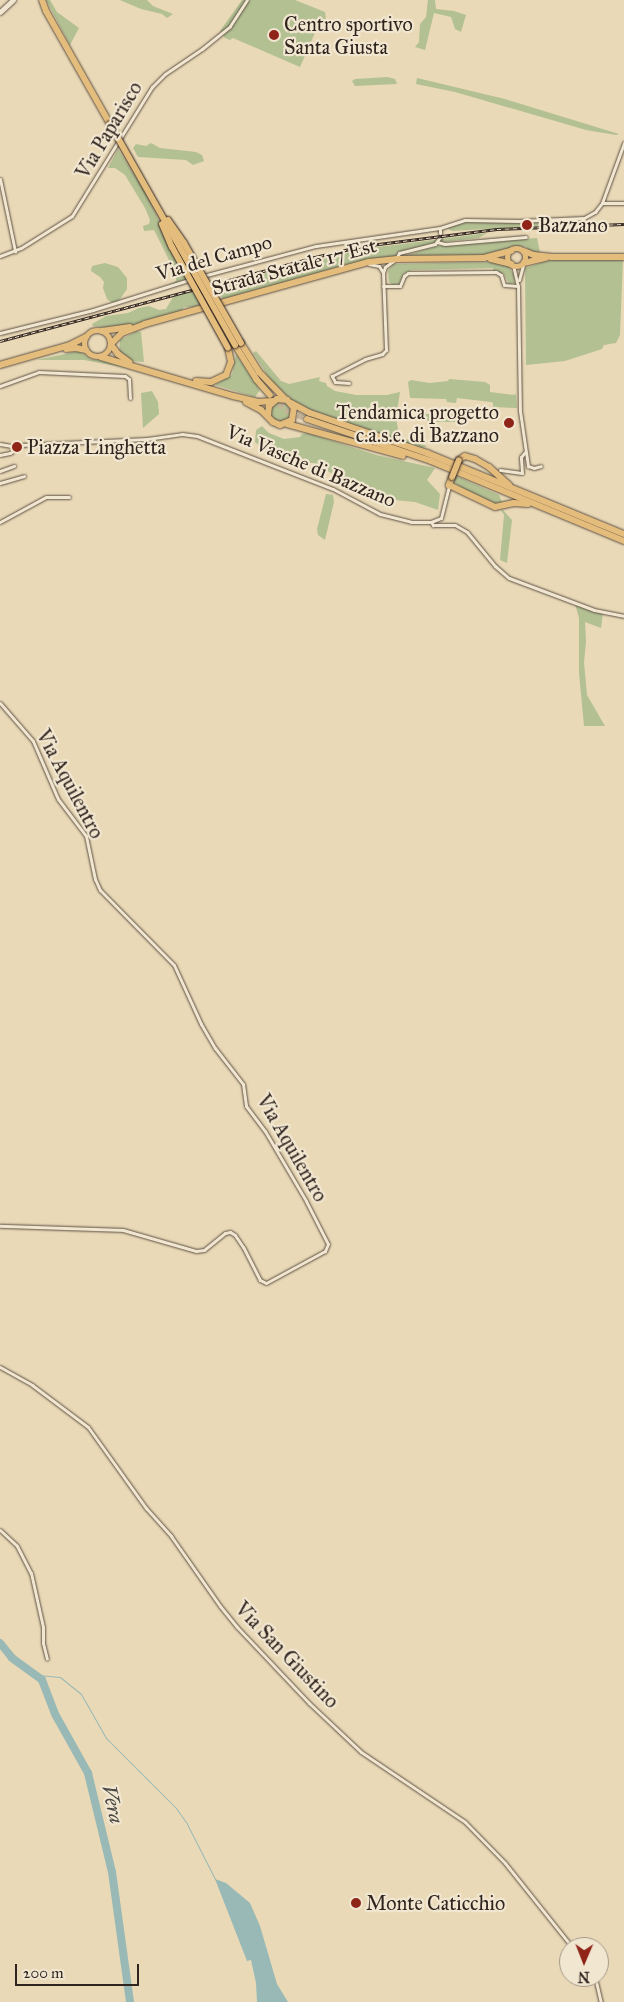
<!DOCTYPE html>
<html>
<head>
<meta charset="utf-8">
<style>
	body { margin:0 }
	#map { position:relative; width:624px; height:2002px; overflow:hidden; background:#e9d9b7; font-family:"IM FELL Great Primer",serif }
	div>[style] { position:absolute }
	.green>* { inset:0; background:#b2c092 }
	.round { border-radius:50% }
	.water>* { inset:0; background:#99b9b6 }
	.stream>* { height:1px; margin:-0.5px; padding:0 0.5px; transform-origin:0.5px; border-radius:0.5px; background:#99b9b6 }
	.river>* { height:8px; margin:-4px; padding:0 4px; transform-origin:4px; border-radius:4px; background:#99b9b6 }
	.highway-tunnel>* { height:6px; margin-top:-3px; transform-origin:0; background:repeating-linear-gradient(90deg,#c4b599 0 6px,transparent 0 9px) }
	.roads { filter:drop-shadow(0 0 1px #5e5145) drop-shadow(0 0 1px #5e5145) }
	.street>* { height:3px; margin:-1.5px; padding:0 1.5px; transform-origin:1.5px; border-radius:1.5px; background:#f1e6d0 }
	.secondary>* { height:5px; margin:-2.5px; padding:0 2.5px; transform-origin:2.5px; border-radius:2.5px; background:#f1e6d0 }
	.primary>* { height:5.5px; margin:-2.75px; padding:0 2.75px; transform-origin:2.75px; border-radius:2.75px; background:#e4bc7c }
	.primary>.ring { margin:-2.75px; padding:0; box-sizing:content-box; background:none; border:5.5px solid #e4bc7c; border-radius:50% }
	.highway>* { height:6px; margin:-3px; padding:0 3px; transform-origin:3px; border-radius:3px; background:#e4bc7c }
	.rail>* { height:3px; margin-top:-1.5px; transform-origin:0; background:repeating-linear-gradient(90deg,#f1e6d0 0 4px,#30241f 0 8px); box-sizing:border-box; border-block:1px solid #30241f }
	.bridges { filter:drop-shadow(0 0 1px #30241f) drop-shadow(0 0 1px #30241f) }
	.highway-bridge>* { height:6px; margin:-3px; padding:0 3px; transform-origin:3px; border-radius:3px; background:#e4bc7c }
	.dots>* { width:14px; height:14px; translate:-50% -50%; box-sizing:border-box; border:2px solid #f1e6d0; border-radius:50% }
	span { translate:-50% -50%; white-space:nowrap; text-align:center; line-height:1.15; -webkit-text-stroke:4.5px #f1e6d0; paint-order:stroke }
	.poi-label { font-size:20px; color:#30241f }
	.left { translate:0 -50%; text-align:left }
	.right { translate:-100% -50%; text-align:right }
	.street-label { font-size:20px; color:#30241f }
	.water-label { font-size:21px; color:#4a4945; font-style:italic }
	.north { position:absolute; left:559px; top:1937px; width:50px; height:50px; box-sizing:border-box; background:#f1e6d0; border:1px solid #a49889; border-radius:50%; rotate:181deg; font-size:14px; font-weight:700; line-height:20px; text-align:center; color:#30241f }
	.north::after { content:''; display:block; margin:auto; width:18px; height:22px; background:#8f2418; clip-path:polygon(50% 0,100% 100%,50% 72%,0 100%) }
	.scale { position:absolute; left:15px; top:1964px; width:124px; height:22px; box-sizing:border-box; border:2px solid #30241f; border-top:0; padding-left:6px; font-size:15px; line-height:18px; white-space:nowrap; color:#30241f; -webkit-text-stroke:4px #f1e6d0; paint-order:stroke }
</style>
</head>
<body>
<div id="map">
	<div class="green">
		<i style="clip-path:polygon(46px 0,50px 0,57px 12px,79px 28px,70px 45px)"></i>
		<i style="clip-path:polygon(120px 0,147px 0,153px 6px,173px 14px,167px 18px,162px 14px,141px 9px)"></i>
		<i style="clip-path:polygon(242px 0,295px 0,325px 12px,326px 20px,325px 22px,321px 19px,300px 67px,233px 38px,230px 40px,225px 38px,220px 31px)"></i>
		<i style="clip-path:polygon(428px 0,435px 0,436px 9px,454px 11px,466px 15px,461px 32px,455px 29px,451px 17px,434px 13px,425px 50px,415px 47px,419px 42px,420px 24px,426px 17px)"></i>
		<i style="clip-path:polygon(387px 77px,395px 79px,397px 84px,355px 86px,352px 81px,355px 79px)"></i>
		<i style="clip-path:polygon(417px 78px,505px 99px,619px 134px,616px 135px,586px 130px,455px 92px,416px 84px)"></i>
		<i style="clip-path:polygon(151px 143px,160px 148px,196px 152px,202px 155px,204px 161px,193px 165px,186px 160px,138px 157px,133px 148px,136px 144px,146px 146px)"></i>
		<i style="clip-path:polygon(118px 149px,144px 191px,189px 280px,168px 286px,176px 281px,176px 274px,154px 230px,144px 231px,143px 226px,149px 224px,150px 220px,145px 208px,125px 175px,115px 168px,108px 168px)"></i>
		<i style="clip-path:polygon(472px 220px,510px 223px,539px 222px,538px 226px,452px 231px,445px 227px)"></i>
		<i style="clip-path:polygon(487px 233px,479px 238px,434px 243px,398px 253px,394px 258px,224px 301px,215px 286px,363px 249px)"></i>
		<i style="clip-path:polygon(537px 238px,540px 253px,532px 253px,526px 247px,518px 246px,506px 253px,490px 256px,400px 257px,437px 246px)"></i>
		<i style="clip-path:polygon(623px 259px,620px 335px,616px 343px,604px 345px,602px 349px,565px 361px,526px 365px,525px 268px,550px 260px)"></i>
		<i style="clip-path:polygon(493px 262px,508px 266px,514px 274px,515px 283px,509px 284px,504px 274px,493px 271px,493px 268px,412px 270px,404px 273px,399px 284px,393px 285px,389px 282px,388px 271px,393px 264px)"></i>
		<i style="clip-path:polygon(105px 263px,118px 267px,127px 278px,127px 289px,118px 302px,111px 302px,107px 299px,103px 288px,104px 282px,100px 277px,91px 271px,92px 266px)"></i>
		<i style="clip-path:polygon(195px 291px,202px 307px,184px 307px,180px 313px,125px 327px,109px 328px,93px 326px,92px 324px,106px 316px,128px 313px,139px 308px,149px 306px,159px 310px,166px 309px,173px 297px)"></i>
		<i style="clip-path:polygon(137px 331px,141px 332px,144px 362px,130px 361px,119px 352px,120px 340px)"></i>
		<i style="clip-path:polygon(79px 351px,91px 359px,107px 361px,127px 368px,84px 360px,37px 360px)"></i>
		<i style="clip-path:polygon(256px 351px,281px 381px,289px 384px,320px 377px,319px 381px,326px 383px,327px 386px,335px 391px,356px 395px,387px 395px,400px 392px,396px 418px,398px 429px,394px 435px,427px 446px,421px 449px,317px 414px,296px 404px,271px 381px,253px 353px)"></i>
		<i style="clip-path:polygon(236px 354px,260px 390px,255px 397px,215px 385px,232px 375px)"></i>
		<i style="clip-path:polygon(449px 379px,485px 382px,490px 385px,490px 392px,515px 395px,516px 393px,517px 408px,493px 407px,493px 403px,491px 402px,457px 398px,456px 403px,447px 402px,446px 399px,410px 398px,408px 382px,411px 380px,430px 383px,448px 381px)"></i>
		<i style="clip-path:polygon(152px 391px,158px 402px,159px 414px,143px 428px,141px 393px)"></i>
		<i class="round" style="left:271px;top:402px;width:20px;height:20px"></i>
		<i style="clip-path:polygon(420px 414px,456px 414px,463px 419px,458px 422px,432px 422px,420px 418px)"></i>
		<i style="clip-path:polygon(262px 426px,269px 433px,284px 439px,300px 437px,302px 434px,308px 433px,376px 455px,435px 468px,427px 480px,440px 494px,438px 510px,415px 502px,395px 500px,372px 489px,338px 477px,314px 463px,303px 463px,296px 459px,284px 460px,274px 452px,262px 448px,255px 442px,256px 430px)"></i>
		<i style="clip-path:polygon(456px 476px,499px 495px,502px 502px,494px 504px,462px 488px,454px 482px)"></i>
		<i style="clip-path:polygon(326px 494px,333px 495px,334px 502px,325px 540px,318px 535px,317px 529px)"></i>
		<i style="clip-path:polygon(501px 510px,503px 510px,512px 520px,507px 563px,500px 560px,504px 515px)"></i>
		<i style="clip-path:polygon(575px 604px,603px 613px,601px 628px,585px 622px,586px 642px,584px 662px,587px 695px,605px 726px,584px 726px,579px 673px,579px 618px)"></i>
	</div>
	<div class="water">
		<i style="clip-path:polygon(215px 1879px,226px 1883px,250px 1903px,260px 1926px,277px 1984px,288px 2002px,257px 2002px,256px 1983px,251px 1960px,247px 1961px)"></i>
	</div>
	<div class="stream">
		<i style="left:38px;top:1675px;width:22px;rotate:5deg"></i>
		<i style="left:60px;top:1677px;width:27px;rotate:39deg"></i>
		<i style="left:81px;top:1694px;width:51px;rotate:60.4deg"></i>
		<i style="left:106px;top:1738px;width:99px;rotate:45deg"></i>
		<i style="left:176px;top:1808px;width:19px;rotate:55deg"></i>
		<i style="left:187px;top:1824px;width:62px;rotate:63deg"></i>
	</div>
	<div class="river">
		<i style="left:0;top:1643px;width:19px;rotate:51deg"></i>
		<i style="left:12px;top:1658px;width:37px;rotate:36deg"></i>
		<i style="left:42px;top:1680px;width:36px;rotate:69deg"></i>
		<i style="left:55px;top:1714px;width:68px;rotate:60.8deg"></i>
		<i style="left:88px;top:1773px;width:102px;rotate:76.4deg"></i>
		<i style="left:112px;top:1872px;width:131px;rotate:82.1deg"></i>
	</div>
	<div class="highway-tunnel">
		<i style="left:272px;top:398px;width:22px;rotate:39deg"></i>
		<i style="left:289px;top:412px;width:19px;rotate:21deg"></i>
	</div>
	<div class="roads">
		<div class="street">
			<i style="left:0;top:179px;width:74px;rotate:78.2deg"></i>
			<i style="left:602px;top:203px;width:22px"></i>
			<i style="left:440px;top:233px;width:5px;rotate:-90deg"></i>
			<i style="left:437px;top:242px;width:8px;rotate:14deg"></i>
			<i style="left:445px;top:244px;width:81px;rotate:-4.9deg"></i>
			<i style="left:0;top:256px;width:22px;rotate:-21deg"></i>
			<i style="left:21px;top:248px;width:60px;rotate:-32.1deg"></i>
			<i style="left:72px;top:216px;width:152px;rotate:-58.2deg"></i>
			<i style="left:152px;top:87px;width:18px;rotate:-45deg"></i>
			<i style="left:165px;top:74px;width:45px;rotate:-34deg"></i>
			<i style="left:202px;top:49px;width:36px;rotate:-39deg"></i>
			<i style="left:230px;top:26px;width:31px;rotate:-57deg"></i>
			<i style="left:369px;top:264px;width:10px;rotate:11deg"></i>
			<i style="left:379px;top:266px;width:6px;rotate:59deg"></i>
			<i style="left:513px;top:265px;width:22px;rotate:77deg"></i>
			<i style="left:518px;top:286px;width:125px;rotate:89.1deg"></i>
			<i style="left:520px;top:411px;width:56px;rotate:81.7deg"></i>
			<i style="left:528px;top:466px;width:6px;rotate:18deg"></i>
			<i style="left:534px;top:468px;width:7px;rotate:-16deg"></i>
			<i style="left:203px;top:276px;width:117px;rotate:-14.9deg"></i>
			<i style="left:316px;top:246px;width:125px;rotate:-8.3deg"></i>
			<i style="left:440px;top:228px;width:26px;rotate:-18deg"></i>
			<i style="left:465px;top:220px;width:53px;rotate:1.1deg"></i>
			<i style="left:518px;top:221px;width:66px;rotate:-2.6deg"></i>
			<i style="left:584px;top:218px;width:13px;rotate:-29deg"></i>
			<i style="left:595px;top:212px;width:11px;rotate:-52deg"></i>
			<i style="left:602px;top:203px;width:64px;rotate:-69.9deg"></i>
			<i style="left:519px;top:280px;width:16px;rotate:-75deg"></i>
			<i style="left:383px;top:286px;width:17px"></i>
			<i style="left:400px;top:286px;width:11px;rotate:-68deg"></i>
			<i style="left:404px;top:276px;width:5px;rotate:-37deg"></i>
			<i style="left:408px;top:273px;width:88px;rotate:-0.7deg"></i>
			<i style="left:496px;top:272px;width:6px;rotate:31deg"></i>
			<i style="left:501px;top:275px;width:10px;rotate:73deg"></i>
			<i style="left:504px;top:285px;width:14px;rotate:4deg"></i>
			<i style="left:0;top:333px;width:96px;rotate:-13.9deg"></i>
			<i style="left:93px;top:310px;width:101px;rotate:-17.4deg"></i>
			<i style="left:349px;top:383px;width:14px;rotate:-176deg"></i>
			<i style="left:335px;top:382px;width:7px;rotate:-117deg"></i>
			<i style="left:332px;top:376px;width:37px;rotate:-27deg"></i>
			<i style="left:365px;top:359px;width:18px;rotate:-16deg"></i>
			<i style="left:382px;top:354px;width:6px;rotate:-45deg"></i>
			<i style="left:386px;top:350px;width:77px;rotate:-92.2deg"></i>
			<i style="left:383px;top:273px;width:6px;rotate:-72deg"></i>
			<i style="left:385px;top:267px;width:14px;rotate:-36deg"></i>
			<i style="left:396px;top:259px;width:7px;rotate:-63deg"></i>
			<i style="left:399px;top:253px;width:37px;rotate:-14deg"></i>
			<i style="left:435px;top:244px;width:9px;rotate:-54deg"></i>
			<i style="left:0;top:386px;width:41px;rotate:-19.7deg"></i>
			<i style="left:39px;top:372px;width:86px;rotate:2.7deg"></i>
			<i style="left:125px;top:376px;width:5px;rotate:37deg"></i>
			<i style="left:129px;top:379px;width:19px;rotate:87deg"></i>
			<i style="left:0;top:444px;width:17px;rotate:10deg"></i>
			<i style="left:0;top:455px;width:10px;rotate:-11deg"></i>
			<i style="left:10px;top:453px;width:14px;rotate:-36deg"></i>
			<i style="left:21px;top:445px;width:126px;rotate:-2.7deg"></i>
			<i style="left:147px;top:439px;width:35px;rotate:-8deg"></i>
			<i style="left:182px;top:434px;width:15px;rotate:8deg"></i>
			<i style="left:197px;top:436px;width:146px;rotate:21.3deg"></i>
			<i style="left:333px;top:489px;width:53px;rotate:28deg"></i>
			<i style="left:380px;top:514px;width:32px;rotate:14deg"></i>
			<i style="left:411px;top:522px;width:20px"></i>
			<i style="left:431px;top:522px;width:4px;rotate:56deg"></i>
			<i style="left:433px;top:525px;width:22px"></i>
			<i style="left:455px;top:525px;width:14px;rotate:30deg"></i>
			<i style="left:467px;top:532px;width:44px;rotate:50.5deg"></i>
			<i style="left:495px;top:566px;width:18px;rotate:41deg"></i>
			<i style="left:509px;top:578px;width:91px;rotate:20.6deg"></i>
			<i style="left:594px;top:610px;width:31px;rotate:11deg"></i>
			<i style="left:500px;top:470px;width:22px;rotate:8deg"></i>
			<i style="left:522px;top:473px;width:16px;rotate:-94deg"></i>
			<i style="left:521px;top:457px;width:6px;rotate:-51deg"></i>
			<i style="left:0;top:471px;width:15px;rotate:-20deg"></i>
			<i style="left:0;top:483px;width:25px;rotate:-16deg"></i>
			<i style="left:0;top:522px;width:52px;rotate:-28.5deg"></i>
			<i style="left:46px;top:497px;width:23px"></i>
			<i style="left:431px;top:522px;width:11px;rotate:-22deg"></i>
			<i style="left:441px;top:518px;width:33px;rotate:-76deg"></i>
			<i style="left:0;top:703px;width:50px;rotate:49deg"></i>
			<i style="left:33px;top:741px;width:63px;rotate:66.7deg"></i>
			<i style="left:58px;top:799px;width:46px;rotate:52.9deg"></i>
			<i style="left:86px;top:836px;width:44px;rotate:78.2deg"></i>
			<i style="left:95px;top:879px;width:12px;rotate:66deg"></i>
			<i style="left:100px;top:890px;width:105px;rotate:45.4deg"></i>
			<i style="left:174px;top:965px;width:65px;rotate:65.4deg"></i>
			<i style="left:201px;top:1024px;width:28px;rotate:60deg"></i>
			<i style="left:215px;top:1048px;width:46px;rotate:52.1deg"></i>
			<i style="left:243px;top:1084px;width:22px;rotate:82deg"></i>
			<i style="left:246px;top:1106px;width:31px;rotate:53deg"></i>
			<i style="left:265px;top:1131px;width:81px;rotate:59.6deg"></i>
			<i style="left:306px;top:1201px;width:48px;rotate:62.9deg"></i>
			<i style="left:328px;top:1244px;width:8px;rotate:113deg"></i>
			<i style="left:325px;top:1251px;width:67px;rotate:151.5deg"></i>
			<i style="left:266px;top:1283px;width:7px;rotate:-153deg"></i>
			<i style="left:260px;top:1280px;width:37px;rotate:-117deg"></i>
			<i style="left:243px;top:1247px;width:14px;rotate:-124deg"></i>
			<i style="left:235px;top:1235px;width:6px;rotate:-149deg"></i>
			<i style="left:230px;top:1232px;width:5px;rotate:169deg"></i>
			<i style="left:225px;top:1233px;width:27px;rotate:141deg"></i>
			<i style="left:204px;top:1250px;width:8px;rotate:173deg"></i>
			<i style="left:196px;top:1251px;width:76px;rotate:-164deg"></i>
			<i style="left:123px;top:1230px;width:123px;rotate:-178.1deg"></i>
			<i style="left:0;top:1367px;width:37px;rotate:29deg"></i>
			<i style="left:32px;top:1385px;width:70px;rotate:36.9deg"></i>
			<i style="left:88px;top:1427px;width:100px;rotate:54.4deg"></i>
			<i style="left:146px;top:1508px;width:38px;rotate:48deg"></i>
			<i style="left:171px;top:1536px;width:85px;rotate:55deg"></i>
			<i style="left:220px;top:1606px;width:27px;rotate:51deg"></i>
			<i style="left:237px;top:1627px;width:105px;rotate:46.5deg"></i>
			<i style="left:309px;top:1703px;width:71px;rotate:43.3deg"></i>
			<i style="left:361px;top:1752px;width:125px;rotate:33.9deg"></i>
			<i style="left:465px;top:1822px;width:57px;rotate:45.7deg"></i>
			<i style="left:505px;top:1863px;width:107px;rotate:51.4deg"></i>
			<i style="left:0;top:1530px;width:23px;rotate:43deg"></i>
			<i style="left:17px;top:1546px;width:30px;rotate:63deg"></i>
			<i style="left:31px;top:1573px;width:55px;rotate:77.5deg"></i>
			<i style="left:43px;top:1627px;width:16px;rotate:90deg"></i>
			<i style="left:43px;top:1643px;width:16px;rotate:76deg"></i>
			<i style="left:595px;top:1977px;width:26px;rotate:77deg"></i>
		</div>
		<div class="secondary">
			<i style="left:0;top:12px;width:18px;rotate:-43deg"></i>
		</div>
		<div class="primary">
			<i class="ring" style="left:508px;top:249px;width:12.5px;height:12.5px"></i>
			<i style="left:524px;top:251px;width:11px;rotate:22deg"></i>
			<i style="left:534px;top:255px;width:18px;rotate:6deg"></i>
			<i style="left:552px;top:257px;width:72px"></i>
			<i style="left:491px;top:259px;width:21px;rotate:14deg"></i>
			<i style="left:524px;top:263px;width:22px;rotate:-13deg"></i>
			<i class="ring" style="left:85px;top:331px;width:20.5px;height:20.5px"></i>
			<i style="left:102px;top:331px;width:28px;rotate:-8deg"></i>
			<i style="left:112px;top:343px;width:14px;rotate:-45deg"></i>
			<i style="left:122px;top:333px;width:25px;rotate:-21deg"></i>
			<i style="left:145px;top:324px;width:232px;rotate:-15.5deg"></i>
			<i style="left:369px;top:262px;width:28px;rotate:-6deg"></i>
			<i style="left:397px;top:259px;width:87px;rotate:-0.7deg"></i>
			<i style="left:484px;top:258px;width:28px;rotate:-15deg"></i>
			<i style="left:66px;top:349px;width:10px;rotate:-6deg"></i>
			<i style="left:76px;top:348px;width:10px;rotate:11deg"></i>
			<i style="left:0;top:365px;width:73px;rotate:-15.9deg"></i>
			<i style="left:70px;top:345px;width:18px;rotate:-27deg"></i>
		</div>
		<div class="highway">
			<i style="left:42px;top:0;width:12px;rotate:70deg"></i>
			<i style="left:46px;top:11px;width:130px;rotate:60.5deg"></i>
			<i style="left:241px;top:343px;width:34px;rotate:58deg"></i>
			<i style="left:259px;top:372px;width:37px;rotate:46deg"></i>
			<i style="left:235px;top:345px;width:40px;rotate:58deg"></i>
			<i style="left:256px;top:379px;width:21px;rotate:49deg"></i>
			<i style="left:112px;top:346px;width:10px;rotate:53deg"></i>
			<i style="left:118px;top:354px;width:14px;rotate:36deg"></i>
			<i style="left:101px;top:357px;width:138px;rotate:16.5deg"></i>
			<i style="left:233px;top:396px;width:26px;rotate:13deg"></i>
			<i style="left:258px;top:402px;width:15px;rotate:-4deg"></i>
			<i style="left:196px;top:381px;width:15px;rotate:4deg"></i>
			<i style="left:211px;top:382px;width:17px;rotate:-25deg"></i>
			<i style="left:226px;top:375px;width:14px;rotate:-69deg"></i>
			<i style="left:231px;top:362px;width:14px;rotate:-102deg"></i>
			<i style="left:246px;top:402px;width:17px;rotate:28deg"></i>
			<i style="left:261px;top:410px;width:17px;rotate:45deg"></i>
			<i style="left:273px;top:422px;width:8px;rotate:23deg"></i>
			<i style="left:280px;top:425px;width:13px;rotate:-23deg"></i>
			<i style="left:292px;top:420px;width:12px;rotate:-81deg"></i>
			<i style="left:294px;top:408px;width:11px;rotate:-131deg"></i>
			<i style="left:287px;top:400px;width:10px;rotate:-174deg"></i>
			<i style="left:277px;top:399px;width:11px;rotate:139deg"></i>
			<i style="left:269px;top:406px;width:10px;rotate:96deg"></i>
			<i style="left:291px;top:403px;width:21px;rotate:28deg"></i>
			<i style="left:310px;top:413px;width:124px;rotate:18.9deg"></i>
			<i style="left:427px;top:453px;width:213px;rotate:22.4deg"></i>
			<i style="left:307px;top:419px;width:131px;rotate:18.7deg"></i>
			<i style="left:431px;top:461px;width:209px;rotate:22.5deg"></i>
			<i style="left:287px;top:424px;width:120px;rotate:15.4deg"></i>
			<i style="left:459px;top:460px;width:7px;rotate:-34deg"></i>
			<i style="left:465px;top:456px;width:10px;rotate:17deg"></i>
			<i style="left:475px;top:459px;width:16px;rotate:30deg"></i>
			<i style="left:489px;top:467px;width:27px;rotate:42deg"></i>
			<i style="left:452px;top:477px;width:9px;rotate:111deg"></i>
			<i style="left:449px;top:485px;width:51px;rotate:25.6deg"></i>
			<i style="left:495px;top:507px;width:19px;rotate:-12deg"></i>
			<i style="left:514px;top:503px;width:14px;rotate:4deg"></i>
		</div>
	</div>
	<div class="rail">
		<i style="left:0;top:341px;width:322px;rotate:-14.9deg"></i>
		<i style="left:311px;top:258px;width:53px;rotate:-13deg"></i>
		<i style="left:363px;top:246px;width:135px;rotate:-7.2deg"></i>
		<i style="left:497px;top:229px;width:127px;rotate:-2.3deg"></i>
	</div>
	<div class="bridges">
		<div class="highway-bridge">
			<i style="left:110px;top:124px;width:254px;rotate:60.5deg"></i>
			<i style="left:168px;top:220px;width:28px;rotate:55deg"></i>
			<i style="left:184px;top:243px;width:115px;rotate:60.3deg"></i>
			<i style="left:162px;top:224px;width:25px;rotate:67deg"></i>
			<i style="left:172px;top:247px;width:115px;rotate:61deg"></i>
			<i style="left:452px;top:477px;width:18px;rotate:-68deg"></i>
		</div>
	</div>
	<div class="dots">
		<i style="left:274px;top:35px;background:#8f2418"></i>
		<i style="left:527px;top:225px;background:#8f2418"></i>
		<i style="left:509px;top:423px;background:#8f2418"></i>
		<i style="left:17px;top:447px;background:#8f2418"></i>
		<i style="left:356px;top:1903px;background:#8f2418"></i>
	</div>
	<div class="poi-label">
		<span class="left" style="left:284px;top:36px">Centro sportivo<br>Santa Giusta</span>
		<span class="left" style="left:538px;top:225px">Bazzano</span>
		<span class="right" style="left:499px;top:424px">Tendamica progetto<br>c.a.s.e. di Bazzano</span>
		<span class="left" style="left:27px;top:447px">Piazza Linghetta</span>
		<span class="left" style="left:366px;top:1903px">Monte Caticchio</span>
	</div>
	<div class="street-label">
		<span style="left:109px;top:130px;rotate:-59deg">Via Paparisco</span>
		<span style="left:214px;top:258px;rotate:-16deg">Via del Campo</span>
		<span style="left:294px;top:267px;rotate:-15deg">Strada Statale 17 Est</span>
		<span style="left:311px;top:466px;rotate:23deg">Via Vasche di Bazzano</span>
		<span style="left:70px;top:784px;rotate:62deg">Via Aquilentro</span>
		<span style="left:292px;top:1148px;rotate:60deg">Via Aquilentro</span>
		<span style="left:287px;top:1655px;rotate:46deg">Via San Giustino</span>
	</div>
	<div class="water-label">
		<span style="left:113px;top:1804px;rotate:77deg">Vera</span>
	</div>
	<div class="north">N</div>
	<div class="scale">200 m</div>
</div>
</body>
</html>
